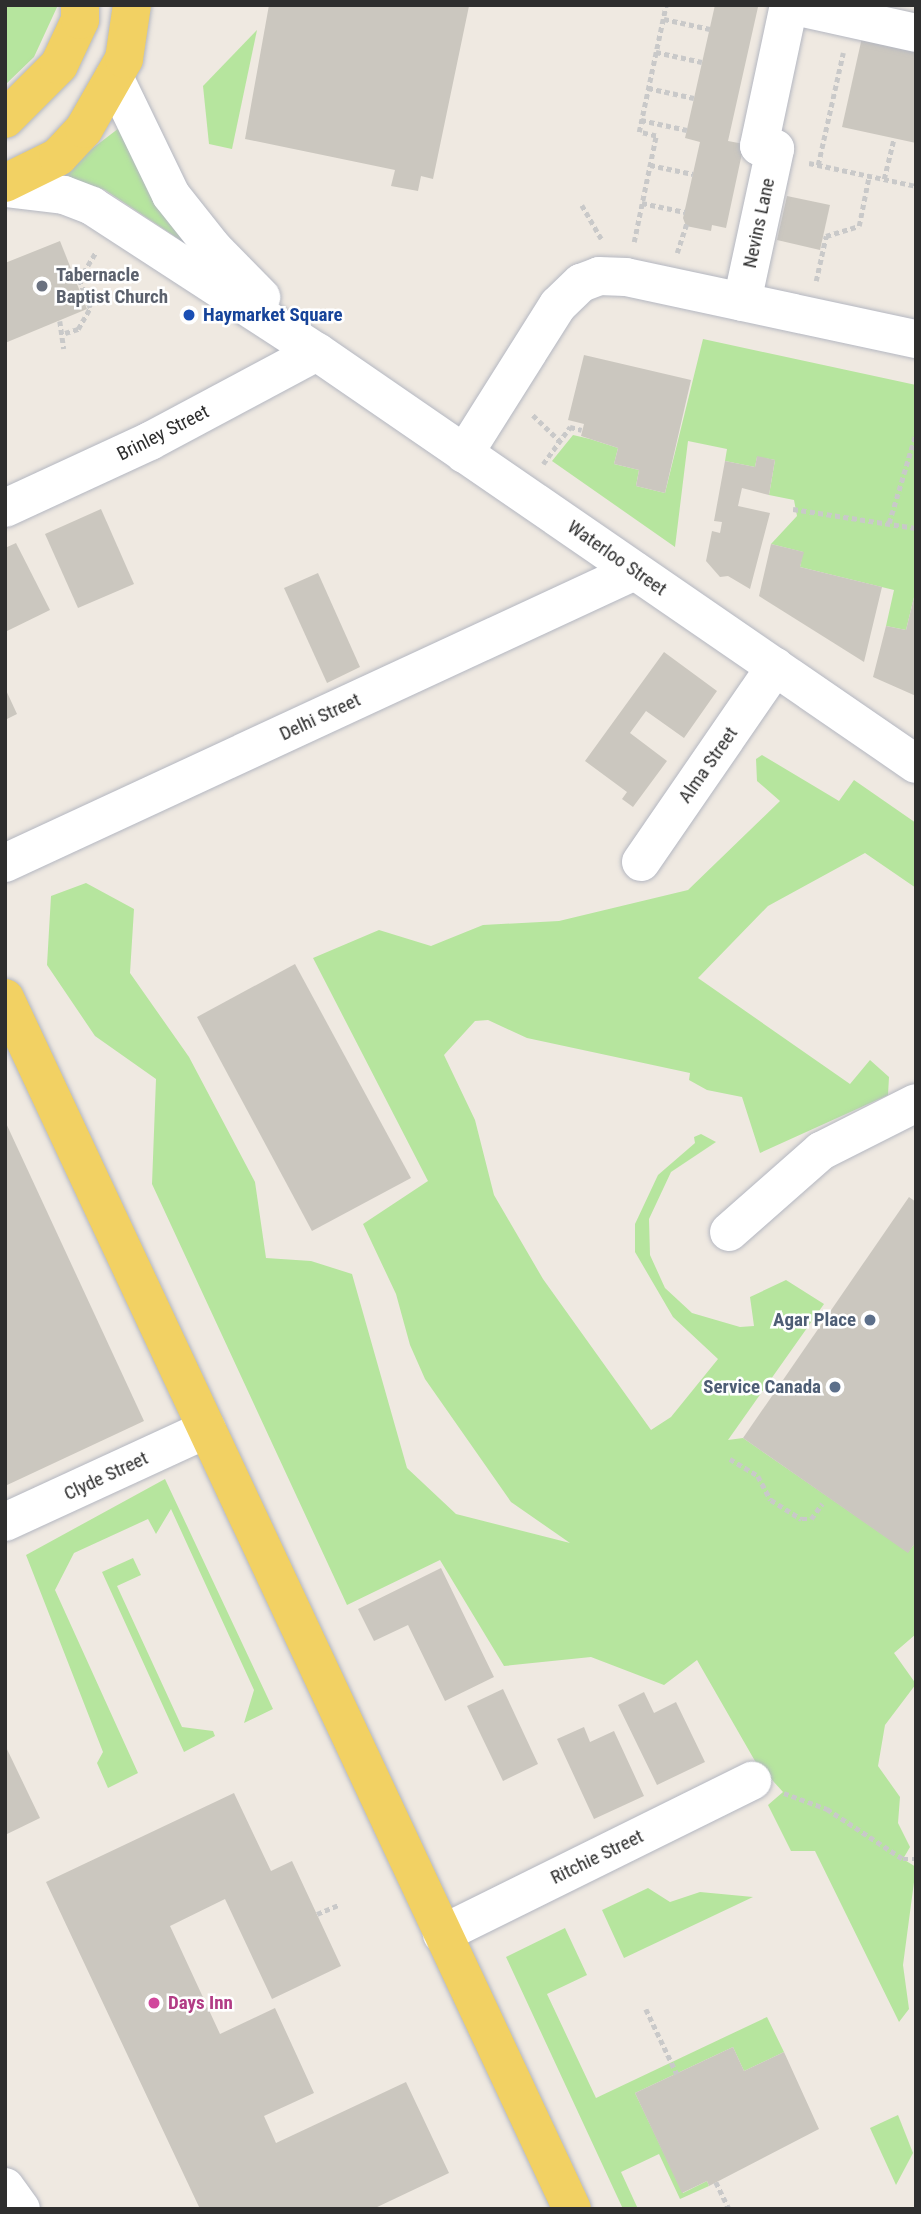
<!DOCTYPE html>
<html>
<head>
<meta charset="utf-8">
<style>
	body { margin:0 }
	#map { position:relative; width:921px; height:2214px; overflow:hidden; background:#efe9e1; font-family:"Roboto Condensed",sans-serif }
	div>[style] { position:absolute }
	.green>* { inset:0; background:#b6e59e }
	.building>* { inset:0; background:#cbc7bf }
	.path>* { height:4.5px; margin-top:-2.25px; transform-origin:0; background:repeating-linear-gradient(90deg,#c9c9c9 0 5px,transparent 0 8.5px) }
	.roads { filter:drop-shadow(0 0 2px #b4b7c1) drop-shadow(0 0 2px #b4b7c1) }
	.minor>* { height:38px; margin:-19px; padding:0 19px; transform-origin:19px; border-radius:19px; background:#fff }
	.major>* { height:38px; margin:-19px; padding:0 19px; transform-origin:19px; border-radius:19px; background:#f2d163 }
	.dots>* { width:19px; height:19px; translate:-50% -50%; box-sizing:border-box; border:4px solid #fff; border-radius:50% }
	span { translate:-50% -50%; white-space:nowrap; text-align:center; line-height:1.15; -webkit-text-stroke:5px #fff; paint-order:stroke }
	.street-label { font-size:19px; color:#2e2e2e }
	.worship-label { font-size:19px; color:#5b616d; font-weight:700 }
	.left { translate:0 -50%; text-align:left }
	.transit-label { font-size:19px; color:#164399; font-weight:700 }
	.service-label { font-size:19px; color:#4e5e75; font-weight:700 }
	.right { translate:-100% -50%; text-align:right }
	.hotel-label { font-size:19px; color:#b23c85; font-weight:700 }
	.frame { position:absolute; inset:0; border:7px solid #2e2e2e; pointer-events:none }
</style>
</head>
<body>
<div id="map">
	<div class="green">
		<i style="clip-path:polygon(5px 5px,58px 5px,34px 57px,5px 85px)"></i>
		<i style="clip-path:polygon(257px 30px,232px 149px,209px 144px,203px 86px)"></i>
		<i style="clip-path:polygon(123px 125px,232px 274px,105px 190px,59px 174px)"></i>
		<i style="clip-path:polygon(703px 339px,916px 385px,916px 589px,906px 630px,886px 626px,894px 590px,800px 567px,803px 552px,771px 544px,797px 516px,794px 500px,769px 495px,775px 460px,757px 457px,755px 467px,725px 461px,727px 449px,688px 441px,675px 547px,552px 461px,573px 435px,590px 439px,618px 448px,614px 464px,639px 470px,636px 486px,665px 493px)"></i>
		<i style="clip-path:polygon(762px 755px,839px 801px,854px 780px,916px 823px,916px 888px,865px 853px,768px 906px,698px 978px,850px 1084px,870px 1060px,889px 1077px,888px 1095px,760px 1153px,742px 1097px,707px 1090px,689px 1080px,690px 1073px,527px 1038px,488px 1020px,475px 1021px,444px 1055px,475px 1120px,494px 1195px,543px 1279px,651px 1430px,671px 1417px,718px 1359px,673px 1317px,635px 1252px,635px 1224px,658px 1175px,695px 1143px,694px 1137px,701px 1134px,716px 1142px,671px 1172px,649px 1219px,650px 1255px,665px 1288px,692px 1313px,740px 1327px,754px 1326px,750px 1297px,786px 1280px,824px 1304px,728px 1440px,743px 1438px,908px 1552px,916px 1542px,916px 1634px,894px 1653px,916px 1684px,885px 1725px,878px 1766px,900px 1797px,898px 1823px,910px 1847px,903px 1859px,916px 1867px,903px 1965px,909px 2009px,899px 2022px,815px 1851px,791px 1851px,768px 1805px,783px 1792px,755px 1761px,697px 1660px,664px 1685px,591px 1657px,504px 1666px,440px 1560px,347px 1605px,152px 1184px,156px 1079px,95px 1036px,47px 965px,51px 896px,86px 883px,134px 909px,130px 973px,189px 1057px,255px 1182px,266px 1258px,311px 1261px,352px 1274px,407px 1468px,456px 1514px,570px 1543px,511px 1502px,425px 1379px,410px 1345px,396px 1294px,363px 1224px,428px 1181px,313px 958px,379px 930px,431px 946px,483px 925px,559px 921px,688px 890px,780px 801px,757px 781px,756px 759px)"></i>
		<i style="clip-path:polygon(165px 1479px,273px 1709px,244px 1723px,254px 1690px,171px 1509px,156px 1534px,148px 1519px,74px 1553px,55px 1590px,138px 1773px,108px 1788px,97px 1763px,103px 1752px,26px 1555px)"></i>
		<i style="clip-path:polygon(133px 1558px,141px 1575px,117px 1586px,182px 1727px,213px 1731px,215px 1736px,184px 1752px,102px 1572px)"></i>
		<i style="clip-path:polygon(648px 1888px,670px 1902px,700px 1892px,753px 1897px,624px 1958px,602px 1910px)"></i>
		<i style="clip-path:polygon(565px 1928px,587px 1975px,547px 1994px,596px 2098px,767px 2017px,784px 2052px,744px 2071px,733px 2047px,635px 2093px,683px 2193px,707px 2181px,709px 2186px,680px 2199px,659px 2154px,621px 2172px,638px 2209px,623px 2209px,506px 1957px)"></i>
		<i style="clip-path:polygon(898px 2115px,913px 2153px,896px 2185px,870px 2128px)"></i>
	</div>
	<div class="building">
		<i style="clip-path:polygon(269px 5px,469px 6px,433px 179px,421px 176px,418px 191px,391px 186px,395px 170px,245px 139px)"></i>
		<i style="clip-path:polygon(715px 5px,758px 7px,728px 141px,744px 144px,726px 228px,712px 225px,711px 231px,686px 226px,683px 218px,700px 142px,685px 138px)"></i>
		<i style="clip-path:polygon(863px 33px,916px 45px,916px 143px,842px 127px)"></i>
		<i style="clip-path:polygon(787px 196px,830px 205px,820px 250px,777px 240px)"></i>
		<i style="clip-path:polygon(60px 241px,87px 309px,5px 343px,5px 263px)"></i>
		<i style="clip-path:polygon(584px 355px,691px 380px,665px 493px,636px 486px,639px 470px,614px 464px,618px 448px,581px 436px,584px 424px,568px 420px)"></i>
		<i style="clip-path:polygon(757px 456px,775px 460px,769px 495px,742px 488px,738px 506px,770px 513px,750px 589px,728px 576px,720px 577px,706px 561px,712px 531px,720px 533px,722px 522px,714px 521px,725px 461px,755px 467px)"></i>
		<i style="clip-path:polygon(101px 509px,134px 584px,78px 608px,45px 534px)"></i>
		<i style="clip-path:polygon(16px 543px,50px 610px,5px 632px,5px 548px)"></i>
		<i style="clip-path:polygon(771px 544px,804px 552px,800px 567px,882px 587px,864px 662px,759px 596px)"></i>
		<i style="clip-path:polygon(318px 573px,360px 667px,327px 683px,284px 588px)"></i>
		<i style="clip-path:polygon(915px 593px,916px 593px,916px 696px,873px 677px,886px 626px,906px 630px)"></i>
		<i style="clip-path:polygon(664px 652px,717px 691px,684px 738px,646px 711px,630px 733px,667px 761px,633px 807px,622px 799px,627px 792px,585px 761px)"></i>
		<i style="clip-path:polygon(5px 688px,17px 714px,5px 720px)"></i>
		<i style="clip-path:polygon(295px 964px,411px 1178px,312px 1231px,197px 1017px)"></i>
		<i style="clip-path:polygon(5px 1121px,144px 1421px,5px 1486px)"></i>
		<i style="clip-path:polygon(909px 1197px,916px 1202px,916px 1542px,908px 1553px,743px 1438px)"></i>
		<i style="clip-path:polygon(441px 1568px,494px 1677px,445px 1701px,408px 1625px,374px 1641px,358px 1609px)"></i>
		<i style="clip-path:polygon(503px 1689px,538px 1764px,503px 1781px,467px 1706px)"></i>
		<i style="clip-path:polygon(644px 1692px,654px 1713px,676px 1702px,705px 1762px,657px 1785px,618px 1705px)"></i>
		<i style="clip-path:polygon(584px 1727px,590px 1742px,614px 1731px,644px 1796px,594px 1819px,557px 1739px)"></i>
		<i style="clip-path:polygon(5px 1745px,40px 1818px,5px 1835px)"></i>
		<i style="clip-path:polygon(234px 1793px,271px 1871px,292px 1861px,341px 1966px,272px 1999px,225px 1899px,170px 1926px,220px 2034px,275px 2008px,314px 2093px,264px 2116px,276px 2143px,406px 2082px,449px 2173px,373px 2209px,200px 2209px,46px 1882px)"></i>
		<i style="clip-path:polygon(733px 2047px,744px 2071px,784px 2052px,819px 2129px,709px 2186px,707px 2181px,682px 2193px,635px 2093px)"></i>
	</div>
	<div class="path">
		<i style="left:664px;top:19px;width:47px;rotate:12.3deg"></i>
		<i style="left:656px;top:52px;width:47px;rotate:12.3deg"></i>
		<i style="left:648px;top:88px;width:47px;rotate:12.3deg"></i>
		<i style="left:641px;top:120px;width:47px;rotate:12.3deg"></i>
		<i style="left:809px;top:163px;width:109px;rotate:12.1deg"></i>
		<i style="left:650px;top:165px;width:44px;rotate:11.8deg"></i>
		<i style="left:818px;top:165px;width:115px;rotate:-77.4deg"></i>
		<i style="left:884px;top:179px;width:42px;rotate:-76.3deg"></i>
		<i style="left:642px;top:203px;width:44px;rotate:11.8deg"></i>
		<i style="left:582px;top:205px;width:39px;rotate:60deg"></i>
		<i style="left:634px;top:242px;width:108px;rotate:-78.3deg"></i>
		<i style="left:656px;top:136px;width:17px;rotate:-167deg"></i>
		<i style="left:639px;top:132px;width:130px;rotate:-78deg"></i>
		<i style="left:677px;top:253px;width:32px;rotate:-72deg"></i>
		<i style="left:816px;top:281px;width:46px;rotate:-77.5deg"></i>
		<i style="left:826px;top:236px;width:34px;rotate:-17deg"></i>
		<i style="left:859px;top:226px;width:51px;rotate:-78.7deg"></i>
		<i style="left:60px;top:321px;width:28px;rotate:82deg"></i>
		<i style="left:65px;top:333px;width:14px;rotate:-17deg"></i>
		<i style="left:78px;top:329px;width:24px;rotate:-60deg"></i>
		<i style="left:90px;top:308px;width:30px;rotate:-111deg"></i>
		<i style="left:79px;top:280px;width:33px;rotate:-59deg"></i>
		<i style="left:533px;top:415px;width:37px;rotate:44deg"></i>
		<i style="left:543px;top:464px;width:46px;rotate:-53.9deg"></i>
		<i style="left:570px;top:427px;width:12px;rotate:14deg"></i>
		<i style="left:793px;top:509px;width:124px;rotate:8.8deg"></i>
		<i style="left:889px;top:523px;width:94px;rotate:-73.3deg"></i>
		<i style="left:730px;top:1459px;width:33px;rotate:31deg"></i>
		<i style="left:758px;top:1476px;width:27px;rotate:62deg"></i>
		<i style="left:771px;top:1500px;width:36px;rotate:32deg"></i>
		<i style="left:802px;top:1519px;width:9px"></i>
		<i style="left:811px;top:1519px;width:19px;rotate:-54deg"></i>
		<i style="left:784px;top:1793px;width:46px;rotate:20.4deg"></i>
		<i style="left:827px;top:1809px;width:91px;rotate:33.3deg"></i>
		<i style="left:903px;top:1859px;width:13px"></i>
		<i style="left:317px;top:1914px;width:25px;rotate:-23deg"></i>
		<i style="left:646px;top:2009px;width:72px;rotate:64.5deg"></i>
		<i style="left:716px;top:2182px;width:30px;rotate:64deg"></i>
	</div>
	<div class="roads">
		<div class="minor">
			<i style="left:790px;top:5px;width:129px;rotate:12.5deg"></i>
			<i style="left:114px;top:77px;width:131px;rotate:64.2deg"></i>
			<i style="left:171px;top:195px;width:68px;rotate:51.6deg"></i>
			<i style="left:213px;top:248px;width:69px;rotate:45.6deg"></i>
			<i style="left:764px;top:147px;width:5px;rotate:-169deg"></i>
			<i style="left:759px;top:146px;width:144px;rotate:-78deg"></i>
			<i style="left:5px;top:188px;width:59px;rotate:6.8deg"></i>
			<i style="left:64px;top:195px;width:30px;rotate:21deg"></i>
			<i style="left:92px;top:206px;width:268px;rotate:33deg"></i>
			<i style="left:317px;top:352px;width:727px;rotate:34.52deg"></i>
			<i style="left:742px;top:302px;width:157px;rotate:-77.8deg"></i>
			<i style="left:775px;top:149px;width:4px;rotate:-166deg"></i>
			<i style="left:464px;top:454px;width:176px;rotate:-57.8deg"></i>
			<i style="left:558px;top:305px;width:32px;rotate:-44deg"></i>
			<i style="left:581px;top:283px;width:19px;rotate:-21deg"></i>
			<i style="left:599px;top:276px;width:27px;rotate:2deg"></i>
			<i style="left:626px;top:277px;width:297px;rotate:12.1deg"></i>
			<i style="left:5px;top:508px;width:160px;rotate:-24.8deg"></i>
			<i style="left:150px;top:441px;width:189px;rotate:-28.1deg"></i>
			<i style="left:641px;top:862px;width:237px;rotate:-55.5deg"></i>
			<i style="left:5px;top:863px;width:694px;rotate:-24.87deg"></i>
			<i style="left:729px;top:1232px;width:123px;rotate:-41.4deg"></i>
			<i style="left:821px;top:1151px;width:106px;rotate:-26.8deg"></i>
			<i style="left:5px;top:1522px;width:222px;rotate:-24.7deg"></i>
			<i style="left:442px;top:1934px;width:346px;rotate:-26.3deg"></i>
			<i style="left:5px;top:2187px;width:27px;rotate:54deg"></i>
		</div>
		<div class="major">
			<i style="left:5px;top:119px;width:76px;rotate:-45deg"></i>
			<i style="left:59px;top:65px;width:50px;rotate:-65deg"></i>
			<i style="left:80px;top:20px;width:15px;rotate:-90deg"></i>
			<i style="left:5px;top:183px;width:59px;rotate:-26.1deg"></i>
			<i style="left:58px;top:157px;width:38px;rotate:-47deg"></i>
			<i style="left:84px;top:129px;width:81px;rotate:-60.3deg"></i>
			<i style="left:124px;top:59px;width:55px;rotate:-81.6deg"></i>
			<i style="left:5px;top:998px;width:1337px;rotate:64.91deg"></i>
		</div>
	</div>
	<div class="dots">
		<i style="left:42px;top:286px;background:#6b7280"></i>
		<i style="left:189px;top:315px;background:#1a4fb4"></i>
		<i style="left:870px;top:1320px;background:#5c6f8a"></i>
		<i style="left:835px;top:1387px;background:#5c6f8a"></i>
		<i style="left:154px;top:2003px;background:#d1479c"></i>
	</div>
	<div class="street-label">
		<span style="left:759px;top:223px;rotate:-78deg">Nevins Lane</span>
		<span style="left:163px;top:433px;rotate:-27deg">Brinley Street</span>
		<span style="left:617px;top:558px;rotate:35deg">Waterloo Street</span>
		<span style="left:320px;top:717px;rotate:-25deg">Delhi Street</span>
		<span style="left:708px;top:765px;rotate:-55deg">Alma Street</span>
		<span style="left:106px;top:1476px;rotate:-25deg">Clyde Street</span>
		<span style="left:597px;top:1857px;rotate:-26deg">Ritchie Street</span>
	</div>
	<div class="worship-label">
		<span class="left" style="left:56px;top:286px">Tabernacle<br>Baptist Church</span>
	</div>
	<div class="transit-label">
		<span class="left" style="left:203px;top:315px">Haymarket Square</span>
	</div>
	<div class="service-label">
		<span class="right" style="left:856px;top:1320px">Agar Place</span>
		<span class="right" style="left:821px;top:1387px">Service Canada</span>
	</div>
	<div class="hotel-label">
		<span class="left" style="left:168px;top:2003px">Days Inn</span>
	</div>
	<div class="frame"></div>
</div>
</body>
</html>
